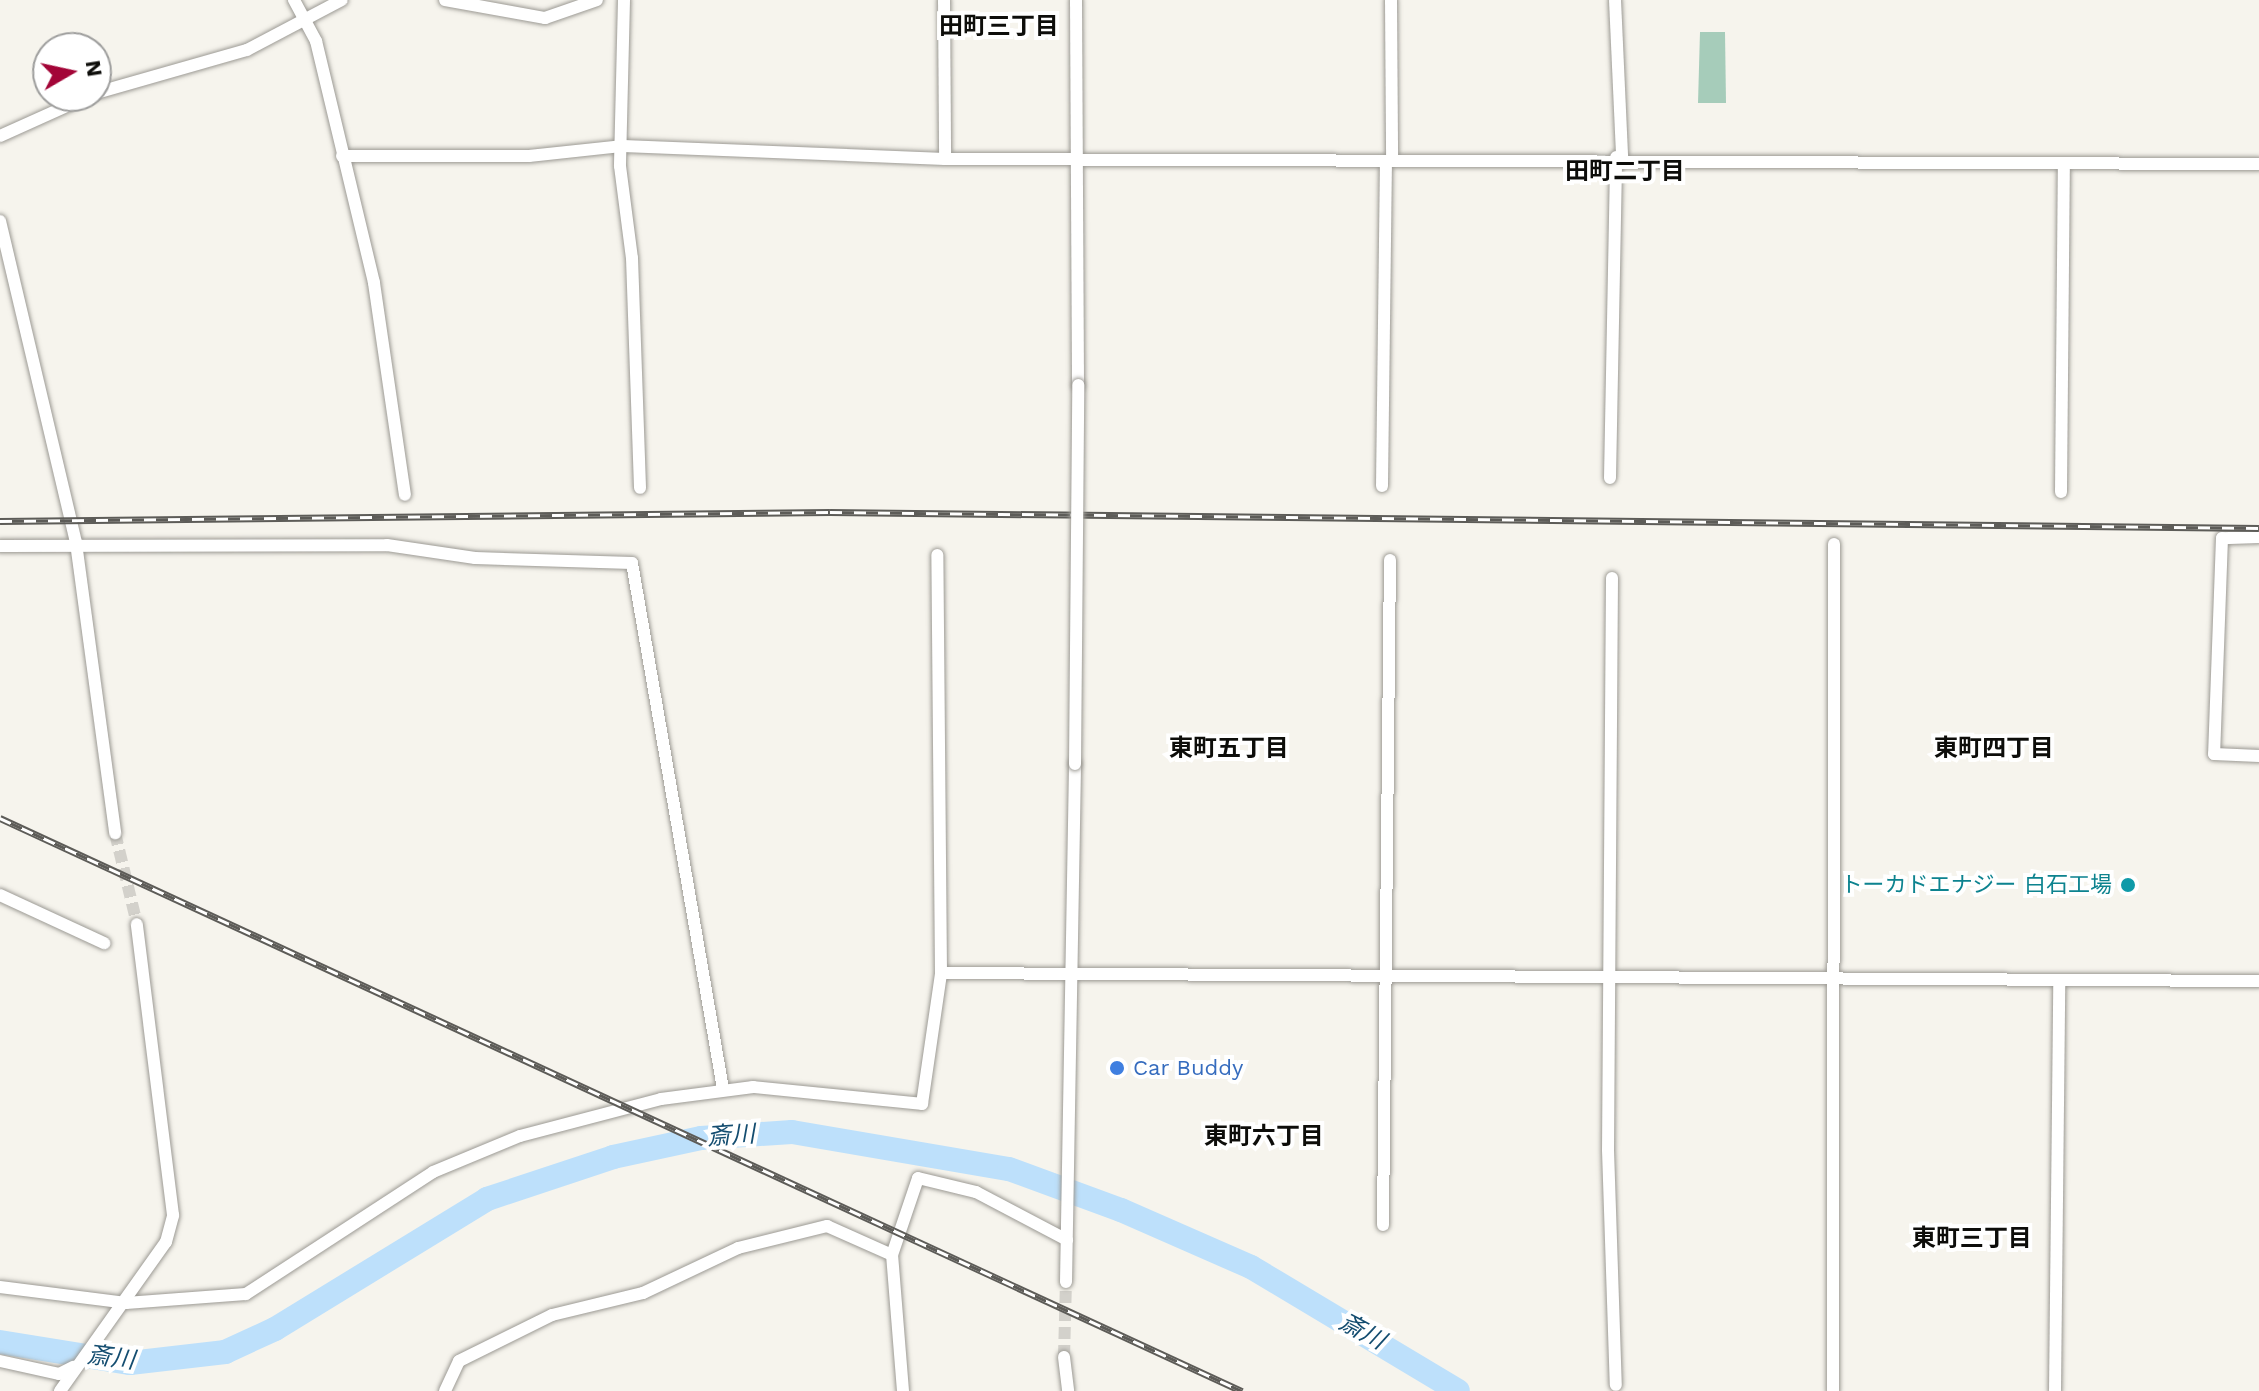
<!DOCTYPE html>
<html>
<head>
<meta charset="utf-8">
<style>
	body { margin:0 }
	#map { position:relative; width:2259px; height:1391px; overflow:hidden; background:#f6f4ed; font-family:"Work Sans","Noto Sans JP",sans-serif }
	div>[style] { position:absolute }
	.green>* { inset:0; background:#a6ccba }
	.river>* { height:24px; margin:-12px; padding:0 12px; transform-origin:12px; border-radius:12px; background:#bde0fb }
	.minor-tunnel>* { height:12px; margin-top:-6px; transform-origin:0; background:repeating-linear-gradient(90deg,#d3d1cb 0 12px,transparent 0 18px) }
	.roads { filter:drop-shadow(0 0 2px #9c9a94) drop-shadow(0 0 2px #9c9a94) }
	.minor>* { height:12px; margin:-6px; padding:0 6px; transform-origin:6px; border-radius:6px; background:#fff }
	.rail>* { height:7px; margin-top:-3.5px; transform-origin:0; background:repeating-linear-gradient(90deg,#fff 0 12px,#5d5c58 0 24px); box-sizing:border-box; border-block:2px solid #5d5c58 }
	.bridges { filter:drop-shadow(0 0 2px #9c9a94) drop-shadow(0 0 2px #9c9a94) }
	.minor-bridge>* { height:12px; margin:-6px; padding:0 6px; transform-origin:6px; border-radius:6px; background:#fff }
	.dots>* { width:22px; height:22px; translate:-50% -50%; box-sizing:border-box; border:4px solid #fff; border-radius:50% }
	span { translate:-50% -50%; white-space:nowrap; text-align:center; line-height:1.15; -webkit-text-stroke:8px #fff; paint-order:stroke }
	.culture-label { font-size:22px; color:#0d838f }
	.right { translate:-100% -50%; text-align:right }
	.shop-label { font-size:22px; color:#366cbe }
	.left { translate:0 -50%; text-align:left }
	.neighbourhood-label { font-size:24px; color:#0d0d0a; font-weight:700 }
	.water-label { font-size:24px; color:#144d70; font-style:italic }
	.north { position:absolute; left:32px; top:32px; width:80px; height:80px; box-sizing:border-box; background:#fff; border:2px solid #9e9e9d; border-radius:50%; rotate:81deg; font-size:22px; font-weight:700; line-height:32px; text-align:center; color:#0d0d0a }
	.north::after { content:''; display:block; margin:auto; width:28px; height:36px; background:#a30537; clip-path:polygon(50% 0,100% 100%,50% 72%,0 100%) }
</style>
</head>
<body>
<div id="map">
	<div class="green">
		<i style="clip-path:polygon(1700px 32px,1725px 32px,1726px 103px,1698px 103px)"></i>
	</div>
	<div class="river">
		<i style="left:0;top:1342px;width:132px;rotate:9.2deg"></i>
		<i style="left:130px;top:1363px;width:96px;rotate:-6.6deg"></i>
		<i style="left:225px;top:1352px;width:55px;rotate:-24.7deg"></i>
		<i style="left:275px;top:1329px;width:249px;rotate:-31.5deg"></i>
		<i style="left:487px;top:1199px;width:133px;rotate:-18.4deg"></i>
		<i style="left:613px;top:1157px;width:90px;rotate:-12.2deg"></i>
		<i style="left:701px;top:1138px;width:91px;rotate:-3.8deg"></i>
		<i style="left:792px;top:1132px;width:220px;rotate:9.7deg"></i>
		<i style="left:1009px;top:1169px;width:119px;rotate:20.1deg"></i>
		<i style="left:1121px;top:1210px;width:142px;rotate:23.7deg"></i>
		<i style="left:1251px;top:1267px;width:241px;rotate:30.9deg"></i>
	</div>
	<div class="minor-tunnel">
		<i style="left:115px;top:833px;width:94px;rotate:76.4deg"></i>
		<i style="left:1064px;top:1357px;width:75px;rotate:-88.5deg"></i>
	</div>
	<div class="roads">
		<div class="minor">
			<i style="left:294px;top:0;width:47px;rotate:61.8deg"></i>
			<i style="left:316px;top:41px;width:249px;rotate:76.5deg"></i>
			<i style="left:374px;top:283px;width:214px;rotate:81.7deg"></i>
			<i style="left:445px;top:0;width:102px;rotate:10.2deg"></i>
			<i style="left:545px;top:18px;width:55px;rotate:-19.1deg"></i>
			<i style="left:624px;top:0;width:166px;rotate:91.4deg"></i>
			<i style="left:620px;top:166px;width:93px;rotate:82.6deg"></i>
			<i style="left:632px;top:258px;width:230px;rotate:88deg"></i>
			<i style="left:944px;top:0;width:159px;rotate:89.6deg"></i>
			<i style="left:1076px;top:0;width:385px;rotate:89.7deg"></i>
			<i style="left:1391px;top:0;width:160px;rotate:89.6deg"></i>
			<i style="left:1615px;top:0;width:157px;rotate:87.4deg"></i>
			<i style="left:96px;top:93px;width:157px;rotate:-15.9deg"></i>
			<i style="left:247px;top:50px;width:107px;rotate:-27.8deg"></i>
			<i style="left:0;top:136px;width:98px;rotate:-24.2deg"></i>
			<i style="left:342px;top:156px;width:187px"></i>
			<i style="left:529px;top:156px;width:95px;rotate:-6.1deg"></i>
			<i style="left:623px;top:146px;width:322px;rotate:2.3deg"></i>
			<i style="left:945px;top:159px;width:1314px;rotate:0.22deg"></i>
			<i style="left:0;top:221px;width:331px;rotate:76.7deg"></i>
			<i style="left:76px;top:543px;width:293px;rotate:82.3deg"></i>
			<i style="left:1610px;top:478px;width:321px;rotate:-88.9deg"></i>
			<i style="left:1382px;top:486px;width:324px;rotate:-89.3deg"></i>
			<i style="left:2061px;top:492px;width:329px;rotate:-89.5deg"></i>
			<i style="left:2259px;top:537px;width:37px;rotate:178deg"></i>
			<i style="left:2222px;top:538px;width:216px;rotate:92.1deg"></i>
			<i style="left:2214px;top:754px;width:45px;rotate:2.5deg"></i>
			<i style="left:0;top:546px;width:387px;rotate:-0.1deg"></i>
			<i style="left:387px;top:545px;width:89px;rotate:8.4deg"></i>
			<i style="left:475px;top:558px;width:157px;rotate:1.8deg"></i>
			<i style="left:632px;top:563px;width:534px;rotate:80.18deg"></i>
			<i style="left:1612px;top:578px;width:572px;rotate:90.4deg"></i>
			<i style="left:1608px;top:1150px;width:235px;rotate:88.1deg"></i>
			<i style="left:0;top:895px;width:115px;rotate:24.8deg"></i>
			<i style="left:941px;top:973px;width:1318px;rotate:0.35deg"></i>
			<i style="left:1383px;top:1225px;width:665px;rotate:-89.4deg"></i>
			<i style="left:1066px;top:1282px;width:518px;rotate:-89deg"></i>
			<i style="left:0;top:1287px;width:127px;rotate:7.2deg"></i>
			<i style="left:126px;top:1303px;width:120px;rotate:-4.3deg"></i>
			<i style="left:246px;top:1294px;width:223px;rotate:-33.1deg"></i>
			<i style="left:433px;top:1172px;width:94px;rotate:-22.5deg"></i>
			<i style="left:520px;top:1136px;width:146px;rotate:-14.7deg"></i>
			<i style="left:661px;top:1099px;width:93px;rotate:-7.4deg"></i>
			<i style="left:753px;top:1087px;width:170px;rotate:5.7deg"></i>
			<i style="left:922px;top:1104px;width:132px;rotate:-81.7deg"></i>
			<i style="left:941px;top:973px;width:418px;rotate:-90.5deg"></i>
			<i style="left:1064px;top:1357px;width:34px;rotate:83deg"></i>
			<i style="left:0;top:1361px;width:60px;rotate:12.4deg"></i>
			<i style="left:59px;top:1374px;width:16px;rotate:-27deg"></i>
			<i style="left:60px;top:1391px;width:183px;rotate:-54.6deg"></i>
			<i style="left:166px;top:1242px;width:28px;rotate:-75deg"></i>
			<i style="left:173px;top:1215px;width:293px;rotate:-97.1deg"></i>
			<i style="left:445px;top:1391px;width:33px;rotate:-65deg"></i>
			<i style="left:459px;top:1361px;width:104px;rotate:-26.3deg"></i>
			<i style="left:552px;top:1315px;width:94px;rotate:-13.6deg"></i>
			<i style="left:643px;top:1293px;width:105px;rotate:-25.3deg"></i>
			<i style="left:738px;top:1248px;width:92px;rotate:-13.9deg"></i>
			<i style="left:827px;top:1226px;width:71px;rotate:24deg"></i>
			<i style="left:903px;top:1391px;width:136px;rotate:-94.6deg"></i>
			<i style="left:892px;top:1255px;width:81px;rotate:-71.3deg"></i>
			<i style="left:918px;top:1178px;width:60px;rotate:13.6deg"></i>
			<i style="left:976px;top:1192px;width:103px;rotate:27.8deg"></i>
			<i style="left:1833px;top:1391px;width:847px;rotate:-89.93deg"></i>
			<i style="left:2055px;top:1391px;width:409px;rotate:-89.4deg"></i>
		</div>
	</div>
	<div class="rail">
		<i style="left:0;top:521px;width:830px;rotate:-0.62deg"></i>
		<i style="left:830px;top:512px;width:1429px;rotate:0.64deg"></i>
		<i style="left:0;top:818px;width:1368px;rotate:24.77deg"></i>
	</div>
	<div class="bridges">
		<div class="minor-bridge">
			<i style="left:1075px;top:764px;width:379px;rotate:-89.5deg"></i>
		</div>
	</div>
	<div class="dots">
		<i style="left:2128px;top:885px;background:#0f9aa8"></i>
		<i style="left:1117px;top:1068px;background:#3f7fe0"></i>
	</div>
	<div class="culture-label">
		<span class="right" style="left:2112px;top:885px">トーカドエナジー 白石工場</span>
	</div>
	<div class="shop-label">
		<span class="left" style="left:1133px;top:1068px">Car Buddy</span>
	</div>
	<div class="neighbourhood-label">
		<span style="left:999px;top:27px">田町三丁目</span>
		<span style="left:1625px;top:172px">田町二丁目</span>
		<span style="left:1229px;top:749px">東町五丁目</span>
		<span style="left:1994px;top:749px">東町四丁目</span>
		<span style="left:1264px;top:1137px">東町六丁目</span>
		<span style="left:1972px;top:1239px">東町三丁目</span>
	</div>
	<div class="water-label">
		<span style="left:731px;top:1136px;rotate:-4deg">斎川</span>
		<span style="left:1362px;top:1332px;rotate:28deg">斎川</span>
		<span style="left:111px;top:1358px;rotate:7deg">斎川</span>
	</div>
	<div class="north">N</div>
</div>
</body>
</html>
